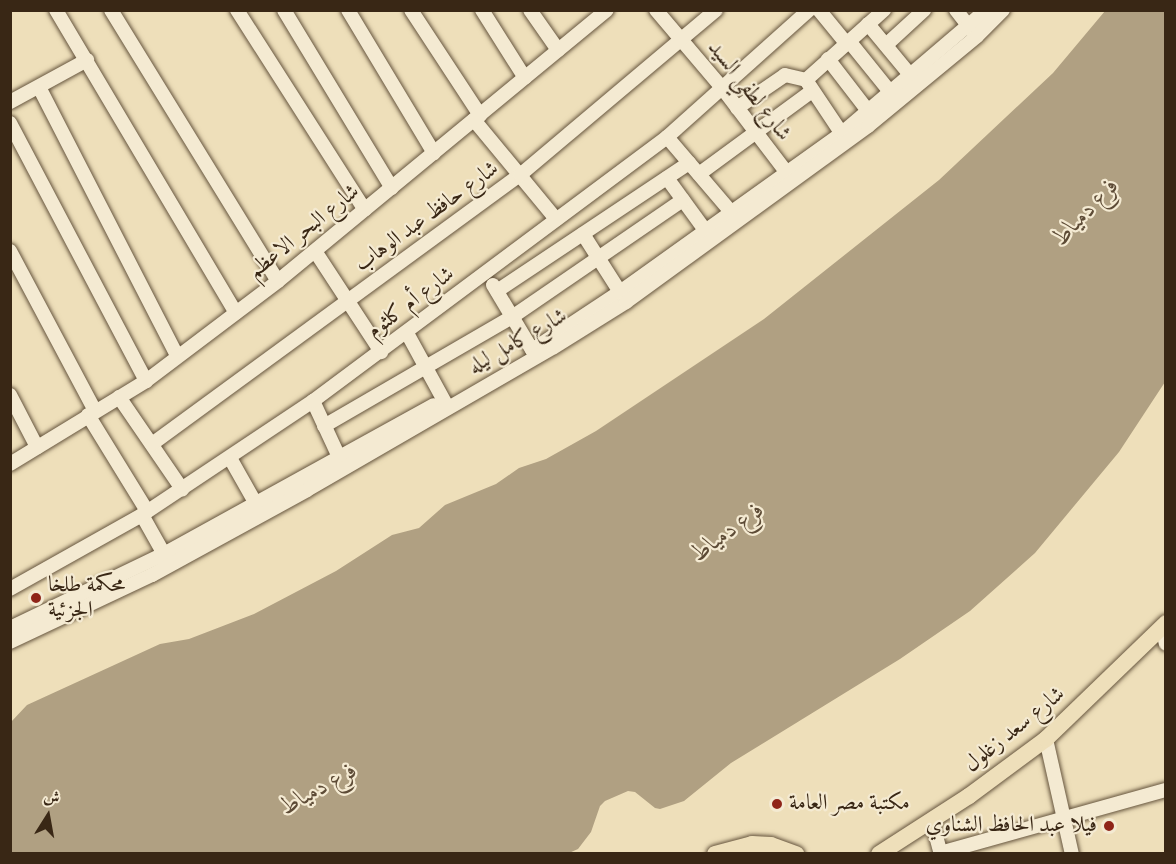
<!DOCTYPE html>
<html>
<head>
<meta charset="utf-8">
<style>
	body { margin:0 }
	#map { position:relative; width:1176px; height:864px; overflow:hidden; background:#eedfba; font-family:"IM FELL English",Amiri,serif }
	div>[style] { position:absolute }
	.water>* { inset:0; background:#b0a082 }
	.roads { filter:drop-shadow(0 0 2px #66553e) drop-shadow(0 0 2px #66553e) }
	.minor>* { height:14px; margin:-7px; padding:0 7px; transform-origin:7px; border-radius:7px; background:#f4ead2 }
	.major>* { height:16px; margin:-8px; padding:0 8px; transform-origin:8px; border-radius:8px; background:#eedfba }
	.dots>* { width:16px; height:16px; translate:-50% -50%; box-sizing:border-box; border:3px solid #f4ead2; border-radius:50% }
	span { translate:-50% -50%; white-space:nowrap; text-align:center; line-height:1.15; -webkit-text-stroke:4.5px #f4ead2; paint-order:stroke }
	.street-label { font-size:22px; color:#392715 }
	.poi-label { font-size:22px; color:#392715 }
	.left { translate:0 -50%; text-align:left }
	.right { translate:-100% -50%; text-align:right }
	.water-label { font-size:24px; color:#5d4b36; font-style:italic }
	.frame { position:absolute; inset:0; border:12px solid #392715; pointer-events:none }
	.north { position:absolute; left:18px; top:786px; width:60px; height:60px; -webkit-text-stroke:4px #f4ead2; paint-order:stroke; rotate:11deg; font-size:16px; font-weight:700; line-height:24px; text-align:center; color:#392715 }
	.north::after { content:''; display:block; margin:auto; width:21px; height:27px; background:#392715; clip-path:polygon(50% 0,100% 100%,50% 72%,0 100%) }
</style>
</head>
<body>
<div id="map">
	<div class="water">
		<i style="clip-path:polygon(1105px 11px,1165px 11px,1165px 382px,1119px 452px,1035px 553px,970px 611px,900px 659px,731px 763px,684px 801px,660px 809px,655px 808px,635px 792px,628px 791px,605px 801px,600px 806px,591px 832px,578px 849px,569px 853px,11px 853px,11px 722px,27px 705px,160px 644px,189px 639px,254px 614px,336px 571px,392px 535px,419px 528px,445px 505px,496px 484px,519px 468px,546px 459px,596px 431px,764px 319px,939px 180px,1053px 73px)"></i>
	</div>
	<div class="roads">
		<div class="minor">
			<i style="left:56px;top:10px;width:352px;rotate:59.3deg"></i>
			<i style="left:111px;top:10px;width:318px;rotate:58.4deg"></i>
			<i style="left:237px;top:10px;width:237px;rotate:57.4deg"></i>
			<i style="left:284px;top:10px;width:208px;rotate:58.8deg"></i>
			<i style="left:348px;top:10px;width:167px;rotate:59deg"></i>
			<i style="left:411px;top:10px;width:126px;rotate:56.7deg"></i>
			<i style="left:482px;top:10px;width:80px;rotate:57.7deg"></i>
			<i style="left:530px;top:10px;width:49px;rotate:55deg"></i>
			<i style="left:656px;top:10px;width:104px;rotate:49.7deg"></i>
			<i style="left:723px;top:89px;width:111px;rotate:52.7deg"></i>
			<i style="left:819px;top:10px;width:43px;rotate:50.7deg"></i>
			<i style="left:956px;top:10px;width:28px;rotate:52deg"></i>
			<i style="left:868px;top:24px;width:67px;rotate:50.4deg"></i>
			<i style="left:849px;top:41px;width:67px;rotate:51.1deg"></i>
			<i style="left:886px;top:45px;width:52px;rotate:-42.6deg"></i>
			<i style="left:828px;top:59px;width:66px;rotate:52.4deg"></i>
			<i style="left:39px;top:87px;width:302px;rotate:62.8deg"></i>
			<i style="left:10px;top:102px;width:88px;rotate:-28.6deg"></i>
			<i style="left:737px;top:108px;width:58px;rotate:-34.5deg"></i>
			<i style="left:785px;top:75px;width:22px;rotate:13deg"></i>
			<i style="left:474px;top:120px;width:129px;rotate:50.4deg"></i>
			<i style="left:10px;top:123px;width:292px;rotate:62.2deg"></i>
			<i style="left:667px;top:137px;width:100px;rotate:49.5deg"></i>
			<i style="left:846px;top:140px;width:72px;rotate:-123.7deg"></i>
			<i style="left:806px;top:80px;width:105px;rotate:-41.9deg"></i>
			<i style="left:699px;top:174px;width:140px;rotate:-36.3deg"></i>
			<i style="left:667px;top:178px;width:73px;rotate:53.9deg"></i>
			<i style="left:583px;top:234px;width:78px;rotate:57.5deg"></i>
			<i style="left:10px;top:251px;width:181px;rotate:62deg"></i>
			<i style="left:315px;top:251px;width:121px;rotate:56.8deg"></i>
			<i style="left:493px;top:285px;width:76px;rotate:59deg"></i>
			<i style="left:497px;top:291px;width:231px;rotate:-33.7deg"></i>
			<i style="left:407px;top:333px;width:85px;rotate:61.3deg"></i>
			<i style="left:532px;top:350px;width:105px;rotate:-33.4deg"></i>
			<i style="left:620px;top:292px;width:273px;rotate:-35.6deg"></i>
			<i style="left:842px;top:133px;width:189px;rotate:-40.5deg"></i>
			<i style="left:10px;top:395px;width:59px;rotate:62.6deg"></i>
			<i style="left:119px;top:397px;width:112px;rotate:55.6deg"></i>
			<i style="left:313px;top:401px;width:62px;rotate:65.1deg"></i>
			<i style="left:88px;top:415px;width:113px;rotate:58.4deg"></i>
			<i style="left:324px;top:426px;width:217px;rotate:-30.1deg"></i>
			<i style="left:512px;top:317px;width:207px;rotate:-34.4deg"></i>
			<i style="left:152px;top:444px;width:456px;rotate:-36.2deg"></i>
			<i style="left:520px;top:175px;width:256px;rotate:-40.1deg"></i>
			<i style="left:230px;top:458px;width:61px;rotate:60.5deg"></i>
			<i style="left:10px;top:464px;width:159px;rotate:-31.4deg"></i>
			<i style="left:146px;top:381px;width:166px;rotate:-37.1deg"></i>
			<i style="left:278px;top:281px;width:426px;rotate:-39.5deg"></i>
			<i style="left:142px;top:515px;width:45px;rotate:60.6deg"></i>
			<i style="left:10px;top:589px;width:151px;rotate:-29.3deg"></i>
			<i style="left:142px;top:515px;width:206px;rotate:-33.7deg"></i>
			<i style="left:313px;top:401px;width:442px;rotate:-36.7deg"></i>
			<i style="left:667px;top:137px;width:191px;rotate:-41.8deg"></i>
			<i style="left:1162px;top:627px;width:17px;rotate:77deg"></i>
			<i style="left:10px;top:628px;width:171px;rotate:-25.7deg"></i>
			<i style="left:164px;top:554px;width:308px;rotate:-28.9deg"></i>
			<i style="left:10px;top:642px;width:157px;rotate:-25.3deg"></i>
			<i style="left:152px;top:575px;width:177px;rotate:-28.7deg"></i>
			<i style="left:307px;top:490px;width:285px;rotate:-30.1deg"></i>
			<i style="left:554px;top:347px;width:85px;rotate:-32deg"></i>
			<i style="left:626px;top:302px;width:299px;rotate:-36deg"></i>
			<i style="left:868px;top:126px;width:141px;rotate:-39.5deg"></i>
			<i style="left:977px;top:36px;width:37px;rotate:-45deg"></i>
			<i style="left:1046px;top:739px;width:118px;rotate:77.3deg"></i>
			<i style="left:932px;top:821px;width:34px;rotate:75deg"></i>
			<i style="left:940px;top:853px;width:235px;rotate:-15.6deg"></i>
		</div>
		<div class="major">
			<i style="left:715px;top:854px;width:38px;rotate:-15deg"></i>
			<i style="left:752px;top:844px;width:19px;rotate:3deg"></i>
			<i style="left:771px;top:845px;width:27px;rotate:20deg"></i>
			<i style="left:879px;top:854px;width:107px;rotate:-32.8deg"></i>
			<i style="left:969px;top:796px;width:96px;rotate:-36.5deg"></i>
			<i style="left:1046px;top:739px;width:167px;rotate:-44deg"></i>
		</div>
	</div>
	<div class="dots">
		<i style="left:36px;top:598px;background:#8f2418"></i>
		<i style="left:777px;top:804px;background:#8f2418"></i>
		<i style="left:1109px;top:826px;background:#8f2418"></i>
	</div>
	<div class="street-label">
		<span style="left:749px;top:91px;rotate:52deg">شارع لطفي السيد</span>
		<span style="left:427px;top:217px;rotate:-36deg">شارع حافظ عبد الوهاب</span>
		<span style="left:304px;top:232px;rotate:-39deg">شارع البحر الاعظم</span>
		<span style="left:411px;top:303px;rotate:-37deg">شارع أم كلثوم</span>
		<span style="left:518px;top:342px;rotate:-30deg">شارع كامل ليله</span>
		<span style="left:1015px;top:730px;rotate:-39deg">شارع سعد زغلول</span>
	</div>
	<div class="poi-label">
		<span class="left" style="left:48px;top:598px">محكمة طلخا<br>الجزئية</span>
		<span class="left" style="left:789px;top:804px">مكتبة مصر العامة</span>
		<span class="right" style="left:1097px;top:826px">فيلا عبد الحافظ الشناوي</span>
	</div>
	<div class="water-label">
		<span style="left:1086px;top:212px;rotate:-46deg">فرع دمياط</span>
		<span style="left:728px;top:532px;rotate:-36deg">فرع دمياط</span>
		<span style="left:319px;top:789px;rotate:-29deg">فرع دمياط</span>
	</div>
	<div class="frame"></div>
	<div class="north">ش</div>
</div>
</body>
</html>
